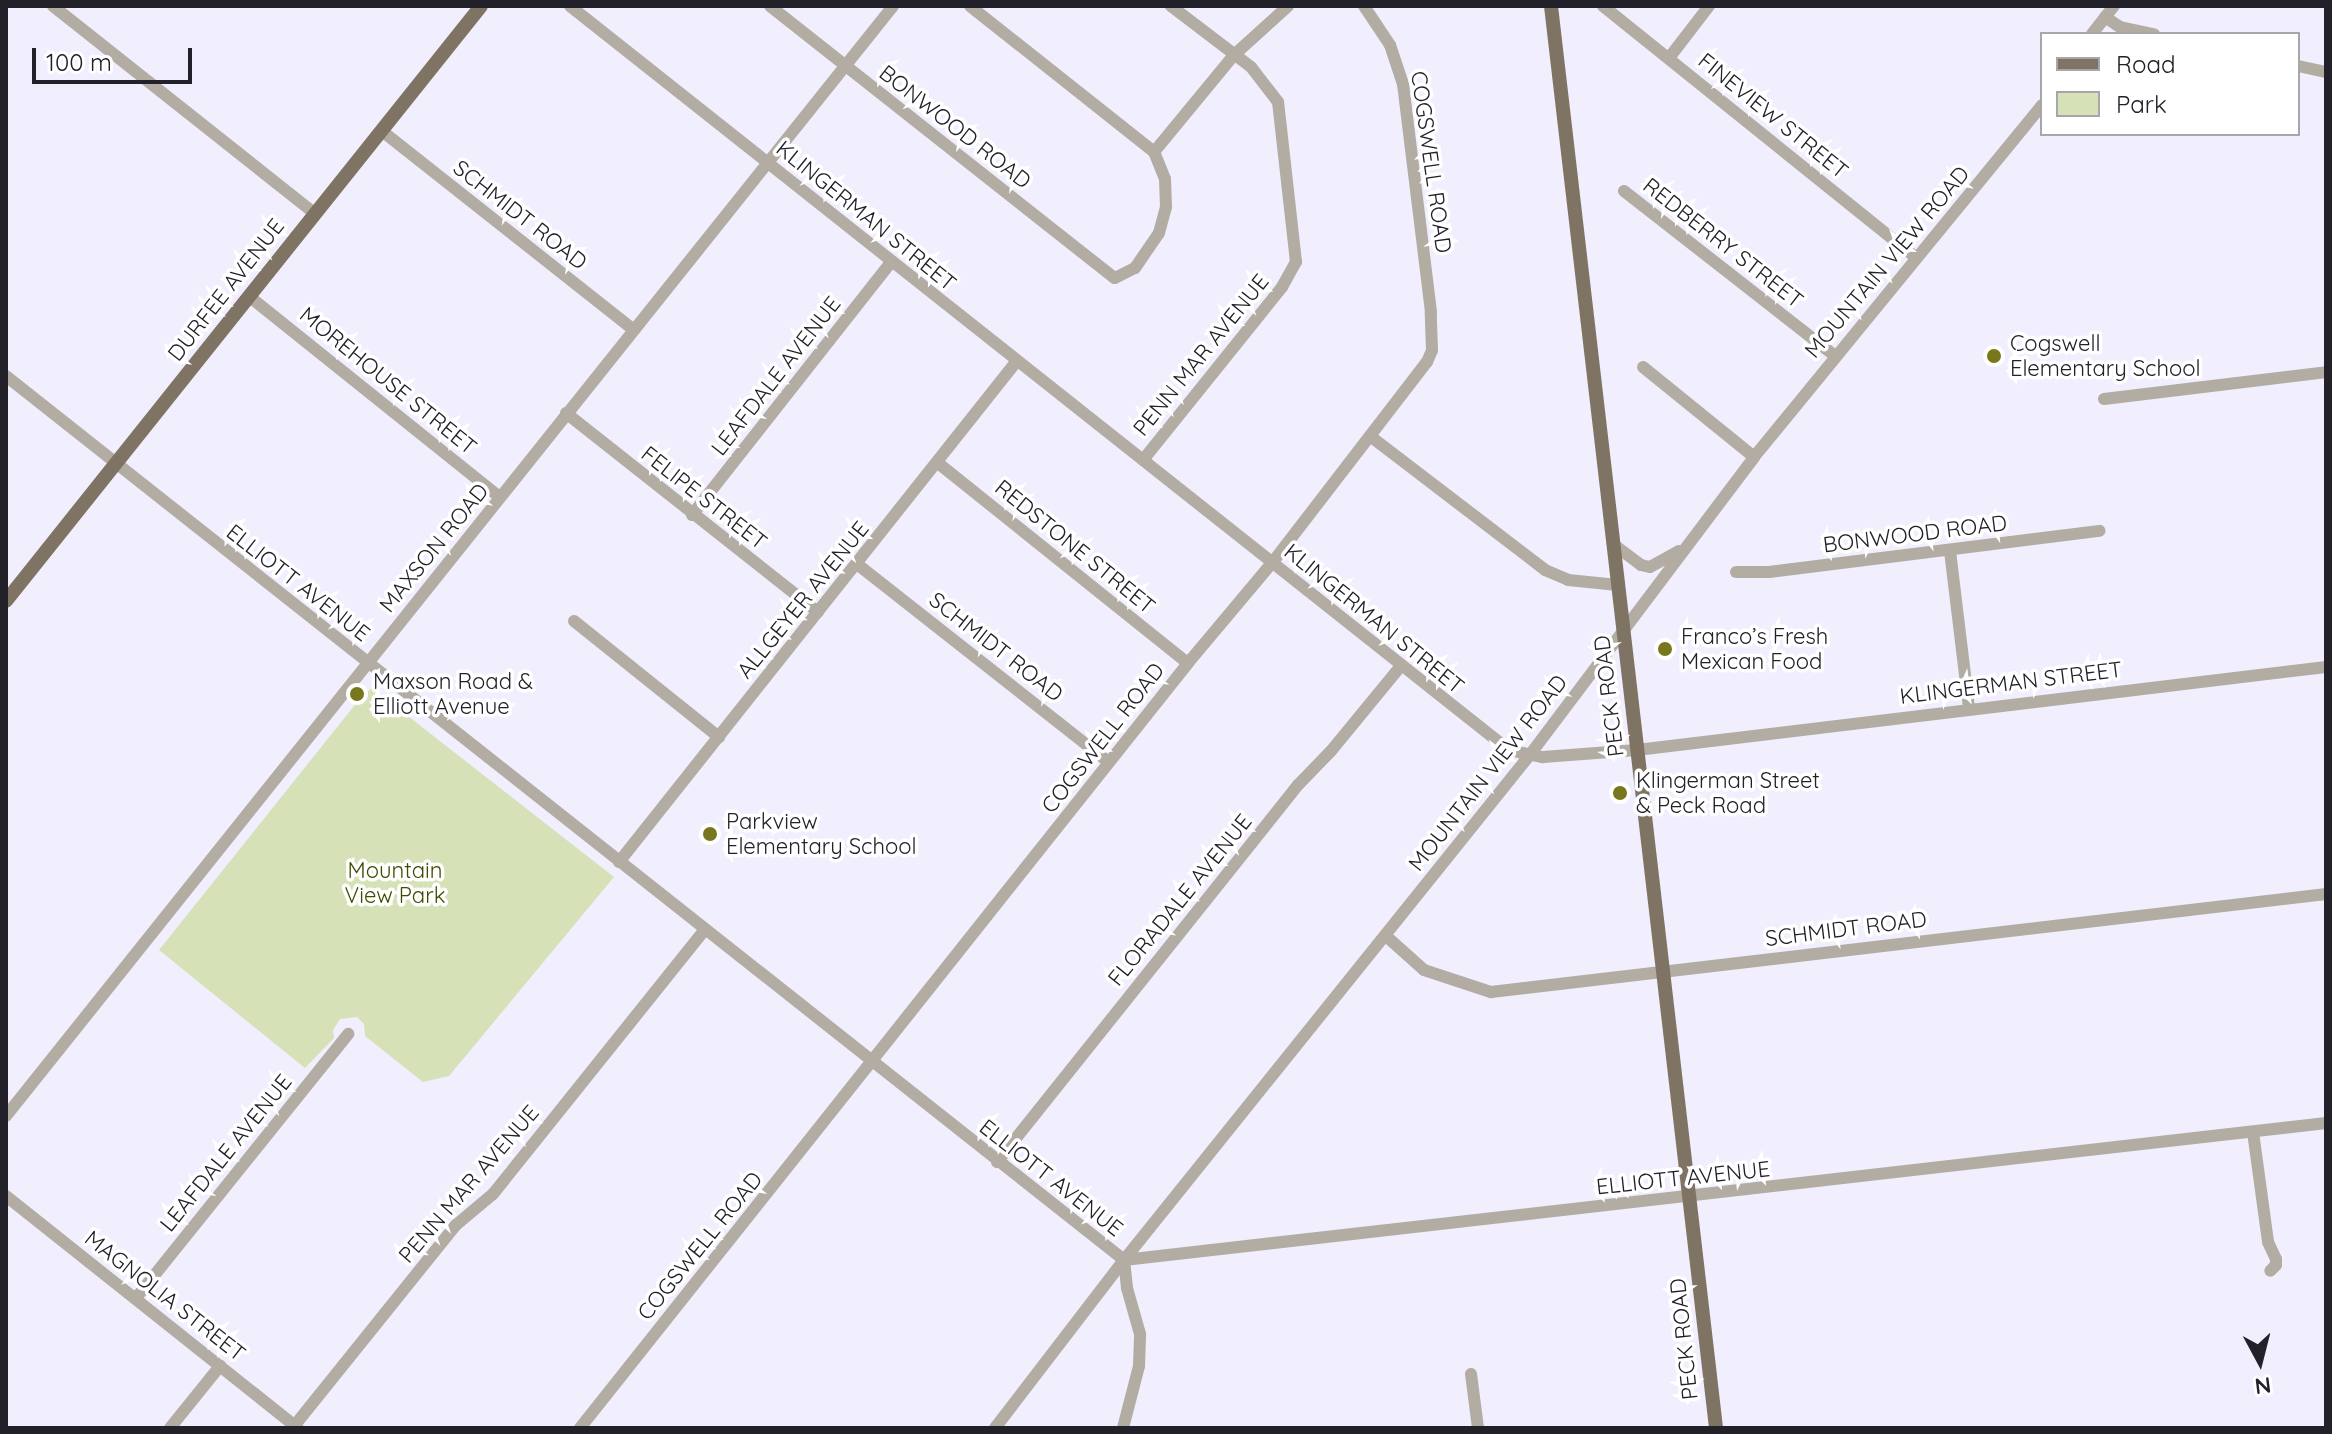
<!DOCTYPE html>
<html>
<head>
<meta charset="utf-8">
<style>
	body { margin:0 }
	#map { position:relative; width:2332px; height:1434px; overflow:hidden; background:#f1eefd; font-family:Quicksand,sans-serif }
	div>[style] { position:absolute }
	.green>* { inset:0; background:#d6e1b8 }
	.minor>* { height:12px; margin:-6px; padding:0 6px; transform-origin:6px; border-radius:6px; background:#b2aca3 }
	.major>* { height:14px; margin:-7px; padding:0 7px; transform-origin:7px; border-radius:7px; background:#7f7363 }
	.dots>* { width:22px; height:22px; translate:-50% -50%; box-sizing:border-box; border:4px solid #fff; border-radius:50% }
	span { translate:-50% -50%; white-space:nowrap; text-align:center; line-height:1.15; -webkit-text-stroke:7px #fff; paint-order:stroke }
	.street-label { font-size:22px; color:#222029 }
	.poi-label { font-size:22px; color:#222029 }
	.left { translate:0 -50%; text-align:left }
	.park-label { font-size:22px; color:#3f4c00 }
	.frame { position:absolute; inset:0; border:8px solid #222029; pointer-events:none }
	.legend { position:absolute; left:2040px; top:32px; width:260px; height:104px; box-sizing:border-box; background:#fff; border:2px solid #a7a6a9; margin:0; padding:10px 14px; list-style:none; font-size:24px; color:#222029 }
	.legend li { display:flex; align-items:center; gap:16px; height:40px }
	.legend b { width:40px; border:2px solid #a7a6a9 }
	.north { position:absolute; left:2220px; top:1322px; width:80px; height:80px; -webkit-text-stroke:6px #fff; paint-order:stroke; rotate:173deg; font-size:22px; font-weight:700; line-height:32px; text-align:center; color:#222029 }
	.north::after { content:''; display:block; margin:auto; width:28px; height:36px; background:#222029; clip-path:polygon(50% 0,100% 100%,50% 72%,0 100%) }
	.scale { position:absolute; left:32px; top:48px; width:160px; height:36px; box-sizing:border-box; border:4px solid #222029; border-top:0; padding-left:10px; font-size:24px; line-height:28px; white-space:nowrap; color:#222029; -webkit-text-stroke:6px #fff; paint-order:stroke }
</style>
</head>
<body>
<div id="map">
	<div class="green">
		<i style="clip-path:polygon(372px 688px,614px 877px,449px 1076px,423px 1082px,365px 1036px,364px 1024px,357px 1017px,340px 1019px,333px 1030px,334px 1038px,305px 1068px,159px 950px,362px 696px)"></i>
	</div>
	<div class="minor">
		<i style="left:53px;top:6px;width:333px;rotate:38.4deg"></i>
		<i style="left:570px;top:6px;width:1198px;rotate:38.39deg"></i>
		<i style="left:1509px;top:750px;width:35px;rotate:12deg"></i>
		<i style="left:1543px;top:757px;width:94px;rotate:-4.3deg"></i>
		<i style="left:1637px;top:750px;width:694px;rotate:-6.87deg"></i>
		<i style="left:770px;top:6px;width:439px;rotate:38.3deg"></i>
		<i style="left:1115px;top:278px;width:22px;rotate:-27deg"></i>
		<i style="left:1135px;top:268px;width:42px;rotate:-55.6deg"></i>
		<i style="left:1159px;top:233px;width:27px;rotate:-75deg"></i>
		<i style="left:1166px;top:207px;width:28px;rotate:-92deg"></i>
		<i style="left:1165px;top:179px;width:29px;rotate:-112deg"></i>
		<i style="left:1154px;top:152px;width:126px;rotate:-50.5deg"></i>
		<i style="left:1234px;top:55px;width:73px;rotate:-42.2deg"></i>
		<i style="left:970px;top:6px;width:235px;rotate:38.4deg"></i>
		<i style="left:1603px;top:6px;width:402px;rotate:38.8deg"></i>
		<i style="left:2105px;top:17px;width:18px;rotate:34deg"></i>
		<i style="left:2120px;top:27px;width:35px;rotate:12deg"></i>
		<i style="left:2092px;top:34px;width:36px;rotate:-52deg"></i>
		<i style="left:1669px;top:58px;width:66px;rotate:-52.4deg"></i>
		<i style="left:2298px;top:66px;width:29px;rotate:12deg"></i>
		<i style="left:382px;top:131px;width:321px;rotate:38.3deg"></i>
		<i style="left:1624px;top:191px;width:268px;rotate:38deg"></i>
		<i style="left:250px;top:297px;width:320px;rotate:38.7deg"></i>
		<i style="left:1643px;top:367px;width:143px;rotate:39deg"></i>
		<i style="left:6px;top:376px;width:1425px;rotate:38.33deg"></i>
		<i style="left:1124px;top:1260px;width:1210px;rotate:-6.5deg"></i>
		<i style="left:2104px;top:399px;width:224px;rotate:-6.9deg"></i>
		<i style="left:566px;top:413px;width:321px;rotate:38.3deg"></i>
		<i style="left:1370px;top:436px;width:220px;rotate:37.4deg"></i>
		<i style="left:1545px;top:570px;width:25px;rotate:23deg"></i>
		<i style="left:1568px;top:580px;width:50px;rotate:5.7deg"></i>
		<i style="left:1143px;top:460px;width:222px;rotate:-51.2deg"></i>
		<i style="left:1282px;top:287px;width:29px;rotate:-61deg"></i>
		<i style="left:1296px;top:262px;width:161px;rotate:-96.4deg"></i>
		<i style="left:1278px;top:102px;width:44px;rotate:-127.6deg"></i>
		<i style="left:1251px;top:67px;width:101px;rotate:-142.7deg"></i>
		<i style="left:938px;top:463px;width:320px;rotate:38.7deg"></i>
		<i style="left:692px;top:515px;width:322px;rotate:-51.8deg"></i>
		<i style="left:1613px;top:544px;width:35px;rotate:37deg"></i>
		<i style="left:1641px;top:565px;width:9px;rotate:13deg"></i>
		<i style="left:1650px;top:567px;width:33px;rotate:-29deg"></i>
		<i style="left:1950px;top:551px;width:158px;rotate:83.1deg"></i>
		<i style="left:857px;top:564px;width:320px;rotate:38.2deg"></i>
		<i style="left:1736px;top:572px;width:33px"></i>
		<i style="left:1769px;top:572px;width:333px;rotate:-7.1deg"></i>
		<i style="left:574px;top:621px;width:186px;rotate:38.7deg"></i>
		<i style="left:619px;top:862px;width:638px;rotate:-51.55deg"></i>
		<i style="left:1386px;top:936px;width:51px;rotate:41.8deg"></i>
		<i style="left:1424px;top:970px;width:71px;rotate:18.2deg"></i>
		<i style="left:1491px;top:992px;width:841px;rotate:-6.69deg"></i>
		<i style="left:6px;top:1116px;width:1421px;rotate:-51.37deg"></i>
		<i style="left:2253px;top:1132px;width:111px;rotate:82.2deg"></i>
		<i style="left:2268px;top:1242px;width:19px;rotate:65deg"></i>
		<i style="left:2276px;top:1259px;width:6px;rotate:90deg"></i>
		<i style="left:2276px;top:1265px;width:8px;rotate:135deg"></i>
		<i style="left:997px;top:1162px;width:482px;rotate:-51.4deg"></i>
		<i style="left:1298px;top:785px;width:47px;rotate:-45.9deg"></i>
		<i style="left:1331px;top:751px;width:109px;rotate:-50.6deg"></i>
		<i style="left:6px;top:1196px;width:373px;rotate:38.5deg"></i>
		<i style="left:136px;top:1298px;width:339px;rotate:-51.2deg"></i>
		<i style="left:1471px;top:1374px;width:54px;rotate:82.6deg"></i>
		<i style="left:295px;top:1425px;width:257px;rotate:-51.2deg"></i>
		<i style="left:456px;top:1225px;width:48px;rotate:-40deg"></i>
		<i style="left:493px;top:1194px;width:337px;rotate:-51.3deg"></i>
		<i style="left:170px;top:1428px;width:80px;rotate:-51.1deg"></i>
		<i style="left:580px;top:1428px;width:977px;rotate:-51.52deg"></i>
		<i style="left:1188px;top:663px;width:131px;rotate:-50deg"></i>
		<i style="left:1272px;top:563px;width:254px;rotate:-52.4deg"></i>
		<i style="left:1427px;top:362px;width:13px;rotate:-67deg"></i>
		<i style="left:1432px;top:350px;width:38px;rotate:-92deg"></i>
		<i style="left:1431px;top:312px;width:230px;rotate:-97deg"></i>
		<i style="left:1403px;top:84px;width:41px;rotate:-108.4deg"></i>
		<i style="left:1390px;top:45px;width:47px;rotate:-123.7deg"></i>
		<i style="left:995px;top:1428px;width:212px;rotate:-52.5deg"></i>
		<i style="left:1124px;top:1260px;width:647px;rotate:-51.22deg"></i>
		<i style="left:1529px;top:756px;width:374px;rotate:-53deg"></i>
		<i style="left:1754px;top:457px;width:455px;rotate:-50.7deg"></i>
		<i style="left:1123px;top:1428px;width:64px;rotate:-75.5deg"></i>
		<i style="left:1139px;top:1366px;width:32px;rotate:-88deg"></i>
		<i style="left:1140px;top:1334px;width:48px;rotate:-105.8deg"></i>
		<i style="left:1127px;top:1288px;width:28px;rotate:-96deg"></i>
	</div>
	<div class="major">
		<i style="left:1551px;top:6px;width:1432px;rotate:83.38deg"></i>
		<i style="left:6px;top:601px;width:761px;rotate:-51.4deg"></i>
	</div>
	<div class="dots">
		<i style="left:1994px;top:356px;background:#79771d"></i>
		<i style="left:1665px;top:649px;background:#79771d"></i>
		<i style="left:357px;top:694px;background:#79771d"></i>
		<i style="left:1620px;top:793px;background:#79771d"></i>
		<i style="left:710px;top:834px;background:#79771d"></i>
	</div>
	<div class="street-label">
		<span style="left:1773px;top:116px;rotate:39deg">FINEVIEW STREET</span>
		<span style="left:955px;top:127px;rotate:38deg">BONWOOD ROAD</span>
		<span style="left:1431px;top:162px;rotate:82deg">COGSWELL ROAD</span>
		<span style="left:520px;top:215px;rotate:38deg">SCHMIDT ROAD</span>
		<span style="left:866px;top:216px;rotate:39deg">KLINGERMAN STREET</span>
		<span style="left:1723px;top:243px;rotate:38deg">REDBERRY STREET</span>
		<span style="left:1887px;top:262px;rotate:-50deg">MOUNTAIN VIEW ROAD</span>
		<span style="left:226px;top:290px;rotate:-52deg">DURFEE AVENUE</span>
		<span style="left:1201px;top:355px;rotate:-51deg">PENN MAR AVENUE</span>
		<span style="left:776px;top:376px;rotate:-52deg">LEAFDALE AVENUE</span>
		<span style="left:388px;top:381px;rotate:39deg">MOREHOUSE STREET</span>
		<span style="left:704px;top:498px;rotate:38deg">FELIPE STREET</span>
		<span style="left:1915px;top:534px;rotate:-7deg">BONWOOD ROAD</span>
		<span style="left:1075px;top:547px;rotate:39deg">REDSTONE STREET</span>
		<span style="left:434px;top:548px;rotate:-51deg">MAXSON ROAD</span>
		<span style="left:298px;top:583px;rotate:38deg">ELLIOTT AVENUE</span>
		<span style="left:803px;top:600px;rotate:-51deg">ALLGEYER AVENUE</span>
		<span style="left:1374px;top:619px;rotate:39deg">KLINGERMAN STREET</span>
		<span style="left:996px;top:647px;rotate:38deg">SCHMIDT ROAD</span>
		<span style="left:2011px;top:683px;rotate:-7deg">KLINGERMAN STREET</span>
		<span style="left:1609px;top:696px;rotate:-97deg">PECK ROAD</span>
		<span style="left:1103px;top:738px;rotate:-52deg">COGSWELL ROAD</span>
		<span style="left:1488px;top:773px;rotate:-52deg">MOUNTAIN VIEW ROAD</span>
		<span style="left:1180px;top:900px;rotate:-51deg">FLORADALE AVENUE</span>
		<span style="left:1846px;top:929px;rotate:-7deg">SCHMIDT ROAD</span>
		<span style="left:226px;top:1153px;rotate:-51deg">LEAFDALE AVENUE</span>
		<span style="left:1051px;top:1178px;rotate:38deg">ELLIOTT AVENUE</span>
		<span style="left:1683px;top:1178px;rotate:-6deg">ELLIOTT AVENUE</span>
		<span style="left:469px;top:1184px;rotate:-49deg">PENN MAR AVENUE</span>
		<span style="left:700px;top:1246px;rotate:-51deg">COGSWELL ROAD</span>
		<span style="left:165px;top:1296px;rotate:38deg">MAGNOLIA STREET</span>
		<span style="left:1684px;top:1339px;rotate:-96deg">PECK ROAD</span>
	</div>
	<div class="poi-label">
		<span class="left" style="left:2010px;top:356px">Cogswell<br>Elementary School</span>
		<span class="left" style="left:1681px;top:649px">Franco’s Fresh<br>Mexican Food</span>
		<span class="left" style="left:373px;top:694px">Maxson Road &amp;<br>Elliott Avenue</span>
		<span class="left" style="left:1636px;top:793px">Klingerman Street<br>&amp; Peck Road</span>
		<span class="left" style="left:726px;top:834px">Parkview<br>Elementary School</span>
	</div>
	<div class="park-label">
		<span style="left:395px;top:883px">Mountain<br>View Park</span>
	</div>
	<div class="frame"></div>
	<ul class="legend">
	<li><b style="height:10px;background:#7f7363"></b>Road</li>
	<li><b style="height:22px;background:#d6e1b8"></b>Park</li>
	</ul>
	<div class="north">N</div>
	<div class="scale">100 m</div>
</div>
</body>
</html>
